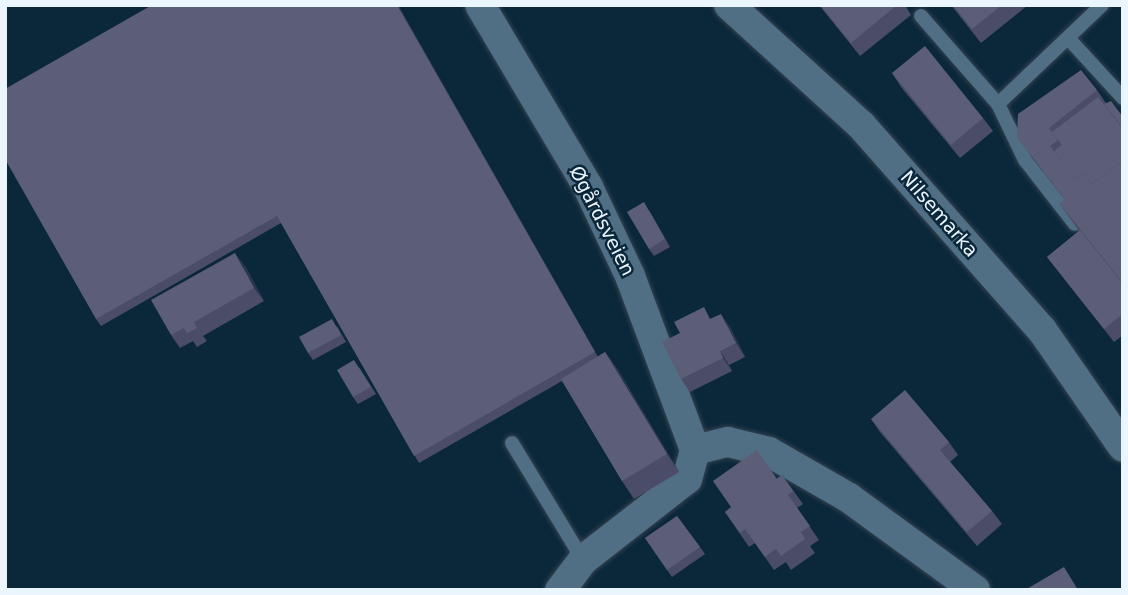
<!DOCTYPE html>
<html>
<head>
<meta charset="utf-8">
<style>
	body { margin:0 }
	#map { position:relative; width:1128px; height:595px; overflow:hidden; background:#0b283b; font-family:"DejaVu Sans",sans-serif }
	div>[style] { position:absolute }
	.roads { filter:drop-shadow(0 0 2px #34424f) drop-shadow(0 0 2px #34424f) }
	.service>* { height:14px; margin:-7px; padding:0 7px; transform-origin:7px; border-radius:7px; background:#506e84 }
	.minor>* { height:30px; margin:-15px; padding:0 15px; transform-origin:15px; border-radius:15px; background:#506e84 }
	.wall>* { inset:0; background:#4b4c67 }
	.shaded-wall>* { inset:0; background:#2a364f }
	.building>* { inset:0; background:#5c5e77 }
	span { translate:-50% -50%; white-space:nowrap; text-align:center; line-height:1.15; -webkit-text-stroke:5px #0b283b; paint-order:stroke }
	.street-label { font-size:19px; color:#ebf5fd }
	.frame { position:absolute; inset:0; border:7px solid #ebf5fd; pointer-events:none }
</style>
</head>
<body>
<div id="map">
	<div class="roads">
		<div class="service">
			<i style="left:921px;top:16px;width:117px;rotate:48.8deg"></i>
			<i style="left:998px;top:104px;width:62px;rotate:64.3deg"></i>
			<i style="left:1025px;top:160px;width:81px;rotate:52deg"></i>
			<i style="left:1069px;top:39px;width:80px;rotate:47.5deg"></i>
			<i style="left:998px;top:104px;width:144px;rotate:-43.6deg"></i>
			<i style="left:512px;top:443px;width:137px;rotate:58.7deg"></i>
		</div>
		<div class="minor">
			<i style="left:480px;top:5px;width:212px;rotate:59.3deg"></i>
			<i style="left:588px;top:187px;width:98px;rotate:64.7deg"></i>
			<i style="left:630px;top:276px;width:186px;rotate:69.5deg"></i>
			<i style="left:695px;top:450px;width:30px;rotate:105deg"></i>
			<i style="left:687px;top:479px;width:132px;rotate:142.1deg"></i>
			<i style="left:583px;top:560px;width:38px;rotate:127deg"></i>
			<i style="left:729px;top:5px;width:178px;rotate:42.3deg"></i>
			<i style="left:861px;top:125px;width:273px;rotate:48.6deg"></i>
			<i style="left:1042px;top:330px;width:142px;rotate:55.3deg"></i>
			<i style="left:695px;top:450px;width:34px;rotate:-14deg"></i>
			<i style="left:728px;top:442px;width:42px;rotate:13.7deg"></i>
			<i style="left:769px;top:452px;width:92px;rotate:29.9deg"></i>
			<i style="left:849px;top:498px;width:156px;rotate:36.1deg"></i>
		</div>
	</div>
	<div class="wall">
		<i style="clip-path:polygon(398px 5px,598px 357px,605px 352px,618px 370px,679px 472px,634px 499px,622px 481px,562px 381px,419px 463px,281px 223px,101px 326px,96px 319px)"></i>
		<i style="clip-path:polygon(819px 5px,905px 5px,911px 15px,860px 56px)"></i>
		<i style="clip-path:polygon(951px 5px,1028px 5px,981px 43px)"></i>
		<i style="clip-path:polygon(892px 73px,983px 118px,993px 131px,960px 158px,901px 87px)"></i>
		<i style="clip-path:polygon(1097px 90px,1106px 103px,1123px 117px,1123px 335px,1114px 342px,1047px 257px,1079px 231px,1060px 204px,1065px 200px,1017px 137px)"></i>
		<i style="clip-path:polygon(649px 210px,670px 247px,654px 256px,649px 249px)"></i>
		<i style="clip-path:polygon(245px 266px,264px 301px,203px 336px,207px 341px,197px 347px,193px 341px,180px 348px,171px 335px)"></i>
		<i style="clip-path:polygon(712px 318px,730px 327px,745px 357px,729px 365px,732px 371px,690px 392px,681px 379px)"></i>
		<i style="clip-path:polygon(337px 326px,346px 342px,313px 360px,308px 353px)"></i>
		<i style="clip-path:polygon(359px 367px,376px 394px,358px 404px,353px 397px)"></i>
		<i style="clip-path:polygon(871px 419px,949px 442px,958px 455px,950px 462px,992px 511px,1002px 524px,977px 546px,880px 432px)"></i>
		<i style="clip-path:polygon(782px 475px,803px 504px,797px 508px,819px 540px,810px 546px,815px 553px,791px 570px,786px 562px,774px 570px,755px 543px,749px 547px,725px 512px)"></i>
		<i style="clip-path:polygon(677px 516px,705px 554px,672px 577px,645px 538px)"></i>
	</div>
	<div class="shaded-wall">
		<i style="clip-path:polygon(397px 5px,398px 5px,600px 360px,595px 352px)"></i>
		<i style="clip-path:polygon(235px 253px,245px 266px,264px 301px,254px 288px)"></i>
		<i style="clip-path:polygon(721px 314px,730px 327px,745px 357px,736px 343px)"></i>
		<i style="clip-path:polygon(720px 351px,729px 365px,732px 371px,723px 358px)"></i>
		<i style="clip-path:polygon(605px 352px,618px 370px,679px 472px,667px 454px)"></i>
	</div>
	<div class="building">
		<i style="clip-path:polygon(152px 5px,397px 5px,595px 352px,414px 456px,277px 216px,96px 319px,5px 159px,5px 89px)"></i>
		<i style="clip-path:polygon(820px 5px,897px 5px,851px 43px)"></i>
		<i style="clip-path:polygon(953px 5px,1002px 5px,972px 29px)"></i>
		<i style="clip-path:polygon(925px 46px,983px 118px,951px 145px,892px 73px)"></i>
		<i style="clip-path:polygon(1081px 70px,1097px 90px,1049px 128px,1058px 140px,1050px 146px,1076px 179px,1084px 173px,1092px 184px,1123px 160px,1123px 283px,1060px 204px,1065px 200px,1017px 137px,1018px 114px)"></i>
		<i style="clip-path:polygon(1098px 97px,1123px 129px,1123px 160px,1092px 184px,1084px 173px,1076px 179px,1054px 151px,1062px 145px,1052px 132px)"></i>
		<i style="clip-path:polygon(1111px 101px,1123px 117px,1123px 128px,1104px 104px)"></i>
		<i style="clip-path:polygon(644px 202px,665px 239px,649px 249px,627px 212px)"></i>
		<i style="clip-path:polygon(1080px 230px,1123px 284px,1123px 314px,1104px 329px,1047px 257px)"></i>
		<i style="clip-path:polygon(235px 253px,254px 288px,194px 322px,197px 328px,187px 333px,184px 328px,171px 335px,151px 300px)"></i>
		<i style="clip-path:polygon(704px 307px,710px 319px,721px 314px,736px 343px,720px 351px,723px 358px,681px 379px,662px 342px,680px 333px,674px 322px)"></i>
		<i style="clip-path:polygon(332px 319px,341px 335px,308px 353px,299px 337px)"></i>
		<i style="clip-path:polygon(605px 352px,667px 454px,622px 481px,561px 379px)"></i>
		<i style="clip-path:polygon(354px 360px,371px 387px,353px 397px,337px 370px)"></i>
		<i style="clip-path:polygon(905px 390px,949px 442px,940px 450px,992px 511px,967px 532px,871px 419px)"></i>
		<i style="clip-path:polygon(757px 450px,777px 479px,782px 475px,793px 491px,788px 495px,810px 526px,801px 532px,805px 539px,781px 556px,776px 549px,765px 557px,745px 529px,740px 533px,725px 512px,731px 507px,713px 481px)"></i>
		<i style="clip-path:polygon(677px 516px,700px 547px,667px 570px,645px 538px)"></i>
		<i style="clip-path:polygon(1064px 567px,1078px 590px,1025px 590px)"></i>
	</div>
	<div class="street-label">
		<span style="left:939px;top:214px;rotate:49deg">Nilsemarka</span>
		<span style="left:602px;top:221px;rotate:63deg">Øgårdsveien</span>
	</div>
	<div class="frame"></div>
</div>
</body>
</html>
